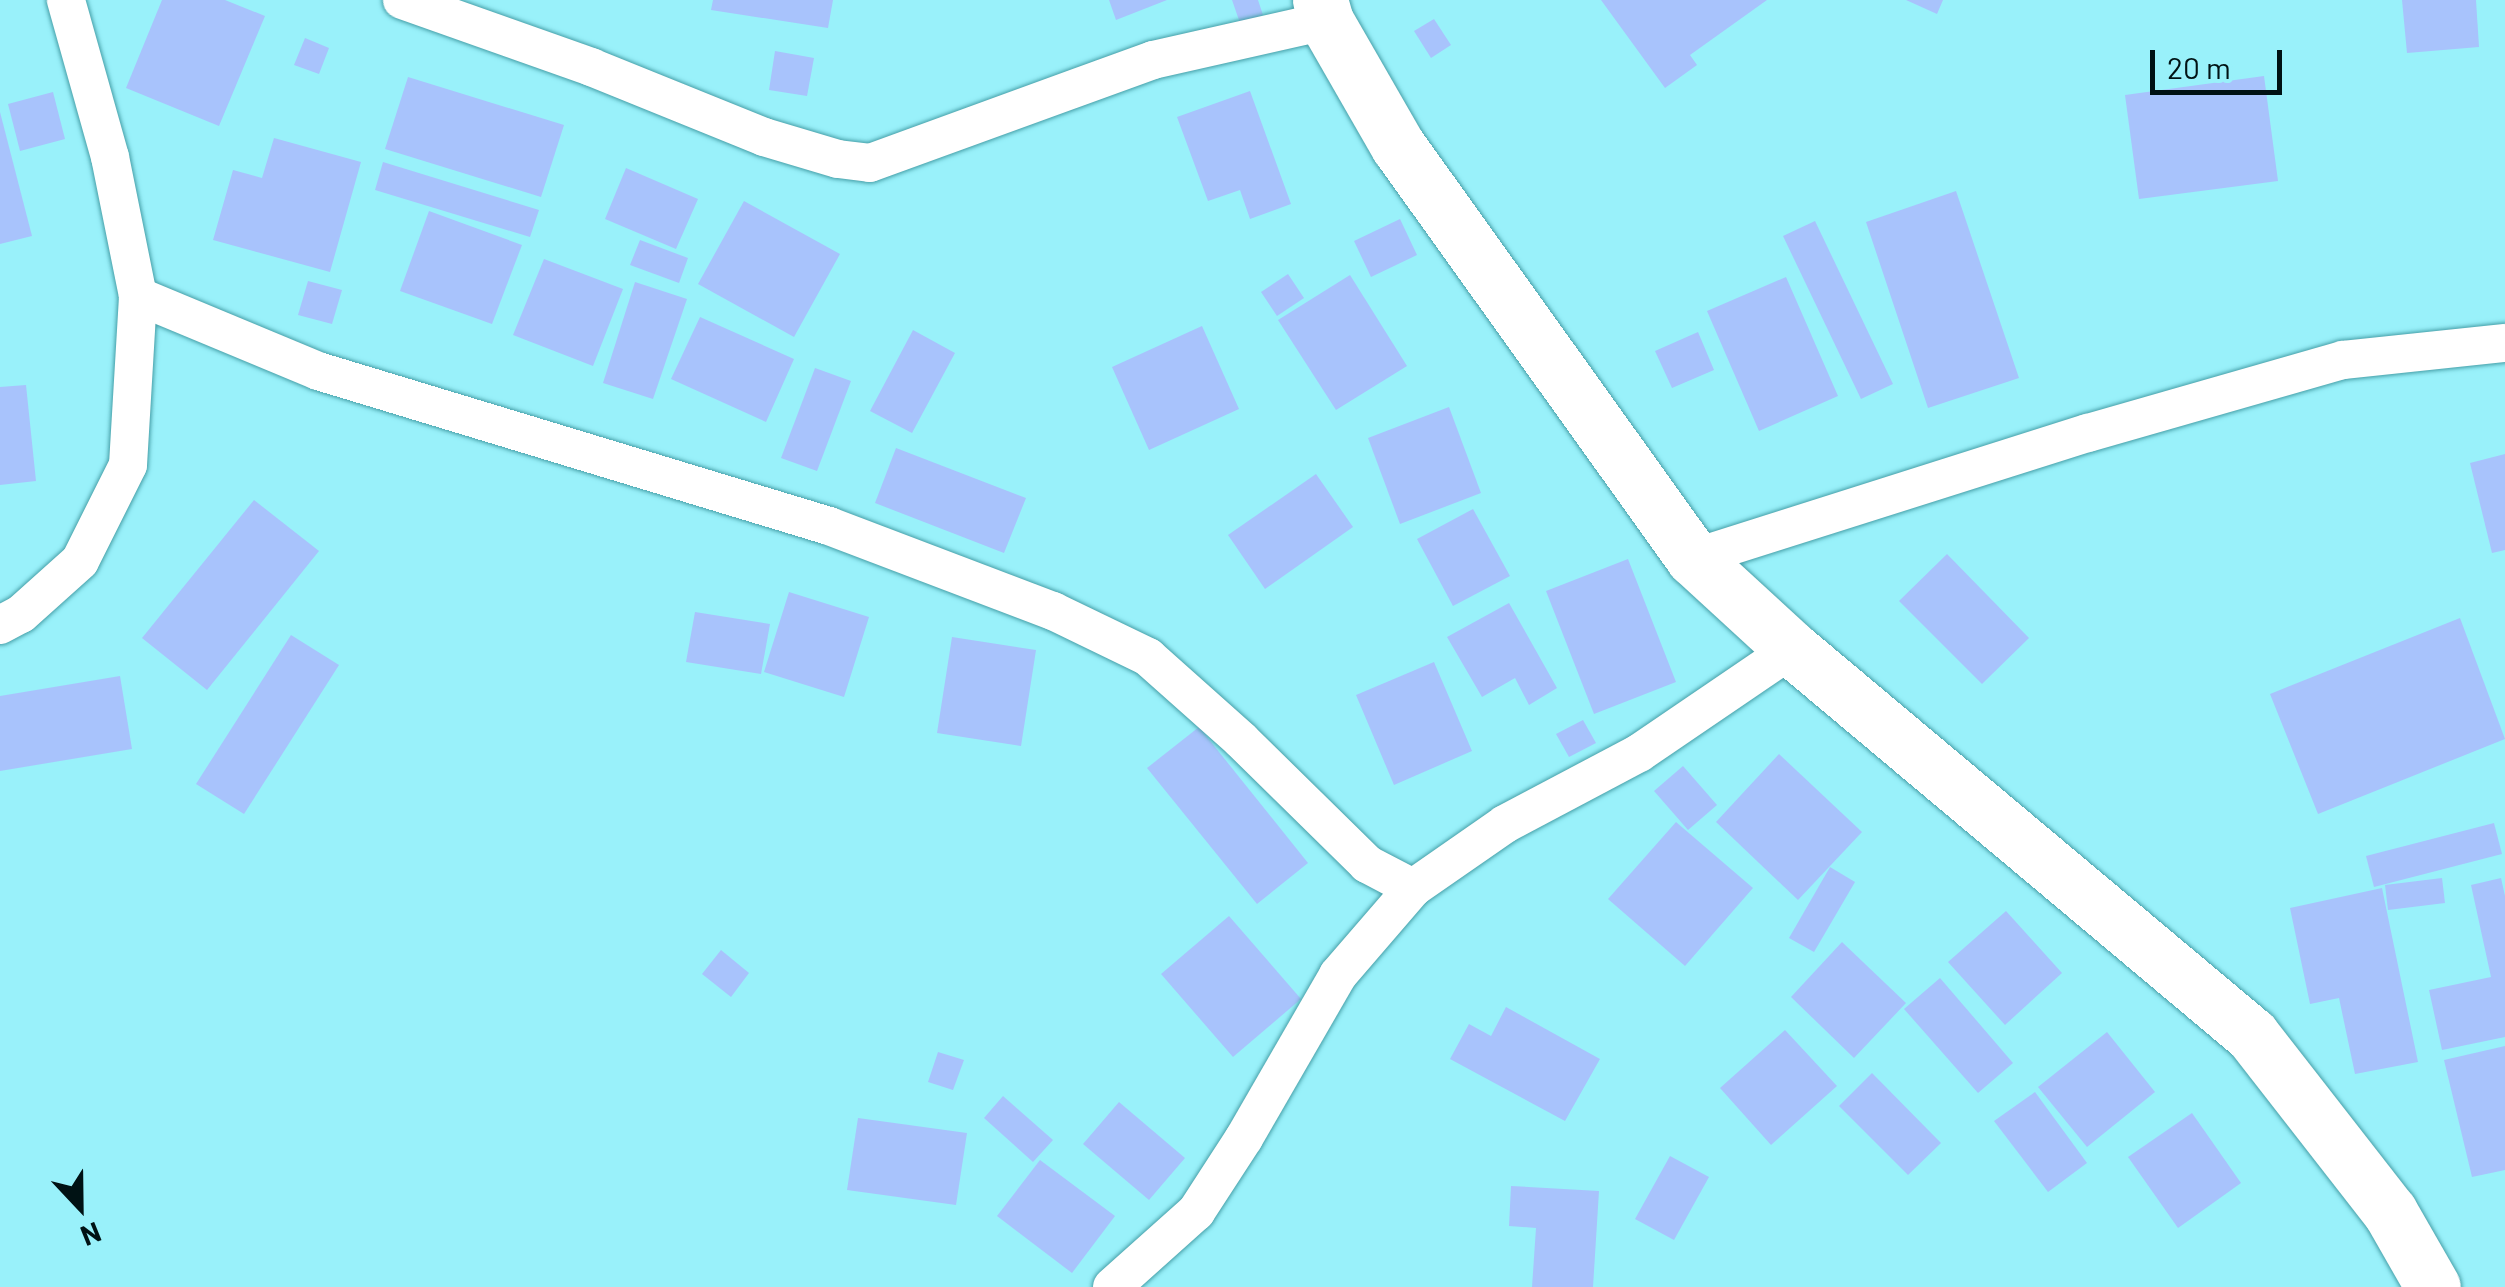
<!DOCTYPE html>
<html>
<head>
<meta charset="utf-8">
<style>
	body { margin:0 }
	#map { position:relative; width:2505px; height:1287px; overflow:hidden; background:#99f1fa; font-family:Barlow,sans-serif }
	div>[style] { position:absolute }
	.building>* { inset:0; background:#a8c3fc }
	.roads { filter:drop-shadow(0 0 2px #469fa8) drop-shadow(0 0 2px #469fa8) }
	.street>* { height:38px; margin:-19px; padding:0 19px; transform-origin:19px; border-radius:19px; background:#fff }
	.secondary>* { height:55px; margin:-27.5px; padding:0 27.5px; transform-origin:27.5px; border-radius:27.5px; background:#fff }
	span { translate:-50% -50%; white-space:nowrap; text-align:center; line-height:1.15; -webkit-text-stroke:8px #99f1fa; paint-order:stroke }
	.north { position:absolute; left:30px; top:1157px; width:100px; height:100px; -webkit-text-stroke:8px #99f1fa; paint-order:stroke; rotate:158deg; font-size:28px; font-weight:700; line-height:40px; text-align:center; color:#001214 }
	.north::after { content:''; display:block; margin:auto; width:35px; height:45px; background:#001214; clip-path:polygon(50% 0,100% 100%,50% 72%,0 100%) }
	.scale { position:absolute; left:2150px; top:50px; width:132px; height:45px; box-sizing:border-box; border:5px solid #001214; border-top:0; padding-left:12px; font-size:30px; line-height:35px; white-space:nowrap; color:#001214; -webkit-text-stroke:8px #99f1fa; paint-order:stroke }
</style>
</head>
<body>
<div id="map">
	<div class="building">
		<i style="clip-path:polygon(162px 0,225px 0,265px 16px,219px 126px,126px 88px)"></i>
		<i style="clip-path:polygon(713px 0,833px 0,828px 28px,711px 10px)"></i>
		<i style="clip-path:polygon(1109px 0,1167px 0,1116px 20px)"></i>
		<i style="clip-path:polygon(1232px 0,1258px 0,1263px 15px,1240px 23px)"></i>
		<i style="clip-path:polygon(1601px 0,1767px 0,1690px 55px,1697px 65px,1665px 88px)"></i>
		<i style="clip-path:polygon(1906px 0,1943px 0,1937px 14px)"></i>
		<i style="clip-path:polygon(2402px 0,2476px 0,2479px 47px,2407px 53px)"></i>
		<i style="clip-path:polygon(1434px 19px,1451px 45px,1431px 58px,1414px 31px)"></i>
		<i style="clip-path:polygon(305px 38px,329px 48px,319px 74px,294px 65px)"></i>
		<i style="clip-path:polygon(775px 51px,814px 58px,807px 96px,769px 90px)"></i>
		<i style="clip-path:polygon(2264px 76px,2278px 181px,2139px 199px,2125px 95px)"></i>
		<i style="clip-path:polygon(408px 77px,564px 125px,541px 197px,385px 149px)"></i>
		<i style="clip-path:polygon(1250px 91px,1291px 204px,1250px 219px,1240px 190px,1208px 201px,1177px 117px)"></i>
		<i style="clip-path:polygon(53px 92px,65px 139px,20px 151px,8px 104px)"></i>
		<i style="clip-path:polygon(0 112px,32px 236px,0 244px)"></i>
		<i style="clip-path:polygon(274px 138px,361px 162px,330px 272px,213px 240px,233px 170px,262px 178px)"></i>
		<i style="clip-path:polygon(383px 162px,539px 210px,530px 237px,375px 190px)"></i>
		<i style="clip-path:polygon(626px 168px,698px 199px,676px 249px,605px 219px)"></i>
		<i style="clip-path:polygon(1956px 191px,2019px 378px,1928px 408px,1866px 222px)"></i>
		<i style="clip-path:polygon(744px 201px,840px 254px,794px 337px,698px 284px)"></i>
		<i style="clip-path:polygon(429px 211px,522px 245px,492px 324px,400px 291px)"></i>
		<i style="clip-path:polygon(1400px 219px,1417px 255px,1371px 277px,1354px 241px)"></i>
		<i style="clip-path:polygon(1815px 221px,1893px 384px,1861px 399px,1783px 236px)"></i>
		<i style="clip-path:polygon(640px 240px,688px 258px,679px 283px,630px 265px)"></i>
		<i style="clip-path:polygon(544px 259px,623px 289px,593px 366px,513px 335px)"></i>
		<i style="clip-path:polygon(1288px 274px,1304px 298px,1277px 316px,1261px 292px)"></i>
		<i style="clip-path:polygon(1350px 275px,1407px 366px,1336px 410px,1278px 320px)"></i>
		<i style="clip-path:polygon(1786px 277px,1838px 396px,1759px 431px,1707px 311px)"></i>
		<i style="clip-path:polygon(308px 281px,342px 290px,332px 324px,298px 315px)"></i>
		<i style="clip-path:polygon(635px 282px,687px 299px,653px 399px,603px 383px)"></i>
		<i style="clip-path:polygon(700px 317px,794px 359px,766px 422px,671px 379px)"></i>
		<i style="clip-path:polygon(1202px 326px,1239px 409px,1149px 450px,1112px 367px)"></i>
		<i style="clip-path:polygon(913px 330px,955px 353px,912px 433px,870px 411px)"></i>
		<i style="clip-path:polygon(1698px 332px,1714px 370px,1672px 388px,1655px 351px)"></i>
		<i style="clip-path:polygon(815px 368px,851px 381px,817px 471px,781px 458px)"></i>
		<i style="clip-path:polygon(26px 385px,36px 481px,0 485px,0 387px)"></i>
		<i style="clip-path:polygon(1449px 407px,1481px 493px,1400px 524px,1368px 438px)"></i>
		<i style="clip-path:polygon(896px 448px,1026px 498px,1004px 553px,875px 503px)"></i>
		<i style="clip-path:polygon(2505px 454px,2505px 550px,2492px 553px,2470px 463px)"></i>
		<i style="clip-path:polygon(1316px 474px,1353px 527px,1265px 589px,1228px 535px)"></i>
		<i style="clip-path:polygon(254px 500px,319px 551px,207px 690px,142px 638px)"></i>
		<i style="clip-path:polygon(1473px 509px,1510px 576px,1453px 606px,1417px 539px)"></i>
		<i style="clip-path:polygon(1947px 554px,2029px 638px,1982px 684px,1899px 601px)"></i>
		<i style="clip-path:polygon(1628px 559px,1676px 682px,1594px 714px,1546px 591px)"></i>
		<i style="clip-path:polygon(789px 592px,869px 617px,844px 697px,764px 672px)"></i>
		<i style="clip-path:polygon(1509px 603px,1557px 688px,1529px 705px,1515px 678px,1482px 697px,1447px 637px)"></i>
		<i style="clip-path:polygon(695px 612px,770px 624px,761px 674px,686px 662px)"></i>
		<i style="clip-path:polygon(2460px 618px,2505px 739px,2318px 814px,2270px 694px)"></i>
		<i style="clip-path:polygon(291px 635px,339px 665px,244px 814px,196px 784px)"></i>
		<i style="clip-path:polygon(952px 637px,1036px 650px,1021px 746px,937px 733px)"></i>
		<i style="clip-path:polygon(1434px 662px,1472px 751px,1394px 785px,1356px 695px)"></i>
		<i style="clip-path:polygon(120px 676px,132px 749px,0 771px,0 696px)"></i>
		<i style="clip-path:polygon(1583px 720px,1596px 743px,1569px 757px,1556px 734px)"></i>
		<i style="clip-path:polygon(1199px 727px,1308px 863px,1257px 904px,1147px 768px)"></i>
		<i style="clip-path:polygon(1779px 754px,1862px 832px,1798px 900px,1716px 822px)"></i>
		<i style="clip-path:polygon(1683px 766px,1717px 805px,1688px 830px,1654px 791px)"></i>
		<i style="clip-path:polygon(1676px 822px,1753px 888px,1685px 966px,1608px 899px)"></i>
		<i style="clip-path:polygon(2494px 823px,2502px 854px,2374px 887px,2366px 856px)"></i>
		<i style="clip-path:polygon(1830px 867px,1855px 882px,1814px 952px,1789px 938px)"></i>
		<i style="clip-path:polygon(2442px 878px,2445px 903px,2388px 910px,2385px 885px)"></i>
		<i style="clip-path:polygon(2501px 878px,2505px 896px,2505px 1037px,2442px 1050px,2429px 990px,2491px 977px,2471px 885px)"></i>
		<i style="clip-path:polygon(2382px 888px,2418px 1062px,2355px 1074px,2339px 998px,2310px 1004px,2290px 908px)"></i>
		<i style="clip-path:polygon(2006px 911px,2062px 973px,2005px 1025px,1948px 962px)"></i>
		<i style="clip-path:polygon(1229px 916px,1301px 999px,1233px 1057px,1161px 974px)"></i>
		<i style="clip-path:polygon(1842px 942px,1906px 1003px,1854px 1058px,1791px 997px)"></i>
		<i style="clip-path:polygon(721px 950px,749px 973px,731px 997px,702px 974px)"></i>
		<i style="clip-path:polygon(1940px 978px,2013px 1063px,1978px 1093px,1904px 1009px)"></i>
		<i style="clip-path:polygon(1506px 1007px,1600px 1059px,1565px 1121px,1450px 1059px,1469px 1024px,1491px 1036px)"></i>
		<i style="clip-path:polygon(1785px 1030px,1837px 1086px,1771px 1145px,1720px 1088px)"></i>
		<i style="clip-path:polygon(2107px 1032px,2155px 1092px,2087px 1147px,2038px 1087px)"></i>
		<i style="clip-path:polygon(2505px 1046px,2505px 1170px,2472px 1177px,2444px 1060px)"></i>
		<i style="clip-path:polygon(938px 1052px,964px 1060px,953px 1090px,928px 1082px)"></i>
		<i style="clip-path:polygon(1872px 1073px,1941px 1143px,1908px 1175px,1839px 1106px)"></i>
		<i style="clip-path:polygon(2035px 1092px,2087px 1163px,2048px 1192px,1994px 1121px)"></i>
		<i style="clip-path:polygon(1003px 1096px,1053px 1140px,1033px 1162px,984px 1118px)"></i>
		<i style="clip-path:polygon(1119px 1102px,1185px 1158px,1149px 1200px,1083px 1144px)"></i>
		<i style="clip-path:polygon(2192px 1113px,2241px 1183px,2178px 1228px,2128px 1157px)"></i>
		<i style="clip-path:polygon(858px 1118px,967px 1133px,956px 1205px,847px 1190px)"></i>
		<i style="clip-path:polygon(1670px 1156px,1709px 1177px,1674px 1240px,1635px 1219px)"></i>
		<i style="clip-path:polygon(1040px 1160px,1115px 1216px,1072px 1273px,997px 1216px)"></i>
		<i style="clip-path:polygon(1511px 1186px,1599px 1191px,1593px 1287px,1532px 1287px,1536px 1228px,1509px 1226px)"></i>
	</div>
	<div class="roads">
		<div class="street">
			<i style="left:402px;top:0;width:201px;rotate:19.5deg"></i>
			<i style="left:591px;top:67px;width:187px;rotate:22deg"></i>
			<i style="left:764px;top:137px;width:77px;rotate:16.6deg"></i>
			<i style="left:838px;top:159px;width:32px;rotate:7deg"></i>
			<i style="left:870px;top:163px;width:301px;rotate:-20deg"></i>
			<i style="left:1153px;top:60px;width:177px;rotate:-12.7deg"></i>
			<i style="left:138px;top:296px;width:195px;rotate:22.6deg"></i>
			<i style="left:318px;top:371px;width:534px;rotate:16.87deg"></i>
			<i style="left:829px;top:526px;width:240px;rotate:20.8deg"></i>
			<i style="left:1053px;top:611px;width:106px;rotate:25.8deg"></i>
			<i style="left:1148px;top:657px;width:125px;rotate:41.7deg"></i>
			<i style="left:1241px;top:740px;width:177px;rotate:44.5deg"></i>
			<i style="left:1367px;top:864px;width:52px;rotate:27.6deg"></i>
			<i style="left:1693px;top:558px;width:414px;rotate:-17.6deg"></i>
			<i style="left:2088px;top:433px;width:265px;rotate:-16deg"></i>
			<i style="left:2343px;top:360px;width:163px;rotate:-6deg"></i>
			<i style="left:0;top:625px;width:24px;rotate:-28deg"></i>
			<i style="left:21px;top:614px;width:79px;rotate:-41.9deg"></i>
			<i style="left:80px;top:561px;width:107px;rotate:-63.4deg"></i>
			<i style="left:128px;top:465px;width:169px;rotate:-86.6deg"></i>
			<i style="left:138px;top:296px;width:142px;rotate:-101.4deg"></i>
			<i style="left:110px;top:157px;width:163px;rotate:-105.7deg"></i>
			<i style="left:1112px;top:1287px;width:113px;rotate:-41.8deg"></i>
			<i style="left:1196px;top:1212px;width:88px;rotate:-57deg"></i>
			<i style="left:1244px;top:1138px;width:188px;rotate:-60deg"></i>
			<i style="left:1338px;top:975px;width:115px;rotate:-49.2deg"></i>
			<i style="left:1413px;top:888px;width:112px;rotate:-34.8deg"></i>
			<i style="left:1505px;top:824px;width:152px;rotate:-27.9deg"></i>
			<i style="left:1639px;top:753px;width:185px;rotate:-34.2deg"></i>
		</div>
		<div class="secondary">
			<i style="left:1320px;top:0;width:22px;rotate:74deg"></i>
			<i style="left:1326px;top:21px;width:144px;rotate:60.1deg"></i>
			<i style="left:1398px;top:146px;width:507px;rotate:54.4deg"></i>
			<i style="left:1693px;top:558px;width:134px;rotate:42.6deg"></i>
			<i style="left:1792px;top:649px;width:600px;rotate:40deg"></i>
			<i style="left:2252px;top:1035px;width:224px;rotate:52.1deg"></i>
			<i style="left:2390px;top:1212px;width:86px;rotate:60.2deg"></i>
		</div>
	</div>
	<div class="north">N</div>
	<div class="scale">20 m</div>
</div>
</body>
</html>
